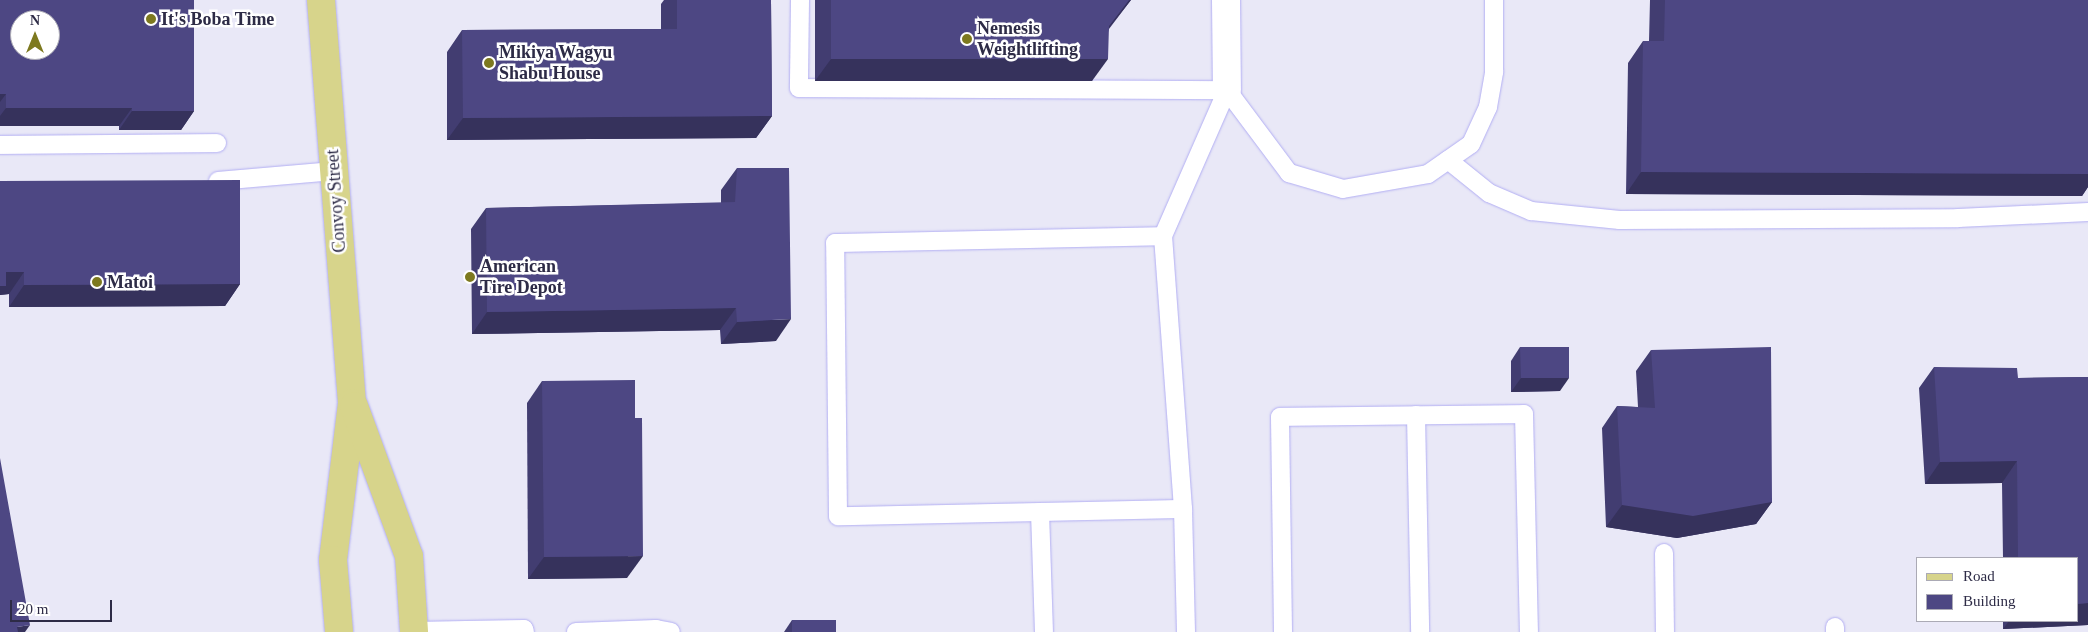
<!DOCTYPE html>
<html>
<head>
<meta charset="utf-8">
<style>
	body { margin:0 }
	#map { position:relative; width:2088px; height:632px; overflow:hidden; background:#e9e8f7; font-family:"Times New Roman",serif }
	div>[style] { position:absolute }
	.roads { filter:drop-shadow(0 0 1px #b2aef3) drop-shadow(0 0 1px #b2aef3) }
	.lane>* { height:18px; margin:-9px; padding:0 9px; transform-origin:9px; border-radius:9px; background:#fff }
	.street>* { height:28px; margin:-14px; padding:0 14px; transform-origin:14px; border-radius:14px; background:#fff }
	.primary>* { height:28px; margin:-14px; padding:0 14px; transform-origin:14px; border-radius:14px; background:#d7d48b }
	.wall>* { inset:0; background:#423d71 }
	.shaded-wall>* { inset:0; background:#36325c }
	.building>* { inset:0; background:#4d4783 }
	.dots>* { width:14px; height:14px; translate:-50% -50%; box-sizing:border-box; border:2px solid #fff; border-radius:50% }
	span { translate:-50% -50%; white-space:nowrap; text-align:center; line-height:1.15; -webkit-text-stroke:5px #fff; paint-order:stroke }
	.poi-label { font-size:18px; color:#2d2b46; font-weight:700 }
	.left { translate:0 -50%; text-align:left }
	.street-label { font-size:18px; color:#2d2b46 }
	.legend { position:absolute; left:1916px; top:557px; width:162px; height:65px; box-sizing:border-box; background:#fff; border:1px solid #abaab5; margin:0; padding:6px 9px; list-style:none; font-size:15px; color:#2d2b46 }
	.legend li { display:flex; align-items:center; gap:10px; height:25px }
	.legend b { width:25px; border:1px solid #abaab5 }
	.north { position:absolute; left:10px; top:10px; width:50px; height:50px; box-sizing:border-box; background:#fff; border:1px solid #abaab5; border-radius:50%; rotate:0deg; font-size:14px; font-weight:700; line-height:20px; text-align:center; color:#2d2b46 }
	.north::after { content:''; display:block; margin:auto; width:18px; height:22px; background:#7d791f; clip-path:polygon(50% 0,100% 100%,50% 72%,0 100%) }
	.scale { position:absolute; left:10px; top:600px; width:102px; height:22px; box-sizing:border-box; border:2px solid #2d2b46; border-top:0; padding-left:6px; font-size:15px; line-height:18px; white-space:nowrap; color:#2d2b46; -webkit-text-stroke:4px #fff; paint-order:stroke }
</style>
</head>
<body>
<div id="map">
	<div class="roads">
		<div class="lane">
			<i style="left:800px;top:0;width:88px;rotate:90.7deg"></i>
			<i style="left:799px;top:88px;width:428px;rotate:0.3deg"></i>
			<i style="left:1227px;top:90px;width:104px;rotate:53.2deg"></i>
			<i style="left:1289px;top:173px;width:56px;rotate:16.5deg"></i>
			<i style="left:1343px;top:189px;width:86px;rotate:-10deg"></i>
			<i style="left:1428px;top:174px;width:52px;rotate:-34.9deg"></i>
			<i style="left:1471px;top:144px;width:41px;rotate:-65.3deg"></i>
			<i style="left:1488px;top:107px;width:36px;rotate:-80deg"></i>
			<i style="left:1494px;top:72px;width:72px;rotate:-90deg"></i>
			<i style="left:0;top:145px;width:217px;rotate:-0.5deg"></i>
			<i style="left:1448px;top:160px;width:53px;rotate:38.8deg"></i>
			<i style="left:1489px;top:193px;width:46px;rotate:23.2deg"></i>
			<i style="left:1531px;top:211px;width:89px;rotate:5.8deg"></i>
			<i style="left:1620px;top:220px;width:338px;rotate:-0.3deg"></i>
			<i style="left:1958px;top:218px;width:130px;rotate:-2.6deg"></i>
			<i style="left:218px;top:181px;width:116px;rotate:-4.9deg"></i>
			<i style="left:1163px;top:236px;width:274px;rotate:85.8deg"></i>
			<i style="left:1183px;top:509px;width:345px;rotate:178.8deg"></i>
			<i style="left:838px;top:516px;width:273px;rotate:-90.6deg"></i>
			<i style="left:835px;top:243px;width:328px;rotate:-1.2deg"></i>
			<i style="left:1163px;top:236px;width:159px;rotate:-66.3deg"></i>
			<i style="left:1416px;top:415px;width:217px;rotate:88.9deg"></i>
			<i style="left:1183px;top:509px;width:123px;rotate:88.6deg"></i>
			<i style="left:1040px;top:512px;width:120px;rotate:88.1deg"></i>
			<i style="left:1664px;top:553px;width:79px;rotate:89.3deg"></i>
			<i style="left:1835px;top:627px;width:5px;rotate:90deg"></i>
			<i style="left:467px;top:630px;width:57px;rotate:-1deg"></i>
			<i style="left:524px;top:629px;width:3px;rotate:72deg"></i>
			<i style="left:414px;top:631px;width:53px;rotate:-1.1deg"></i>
			<i style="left:467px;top:630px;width:2px;rotate:63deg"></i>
			<i style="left:576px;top:632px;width:80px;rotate:-2.1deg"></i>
			<i style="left:656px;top:629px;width:15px;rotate:11deg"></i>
			<i style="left:1283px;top:632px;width:215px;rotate:-90.8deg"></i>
			<i style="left:1280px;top:417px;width:244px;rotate:-0.7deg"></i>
			<i style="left:1524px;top:414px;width:218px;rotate:88.7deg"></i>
		</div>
		<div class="street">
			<i style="left:1226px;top:0;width:90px;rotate:89.4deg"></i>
		</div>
		<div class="primary">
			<i style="left:321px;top:0;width:404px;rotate:85.6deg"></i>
			<i style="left:352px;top:403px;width:158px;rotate:96.9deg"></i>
			<i style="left:333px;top:560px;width:72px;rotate:85.2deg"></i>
			<i style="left:354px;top:406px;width:160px;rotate:69.9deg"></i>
			<i style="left:409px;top:556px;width:76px;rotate:86.2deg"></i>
		</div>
	</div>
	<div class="wall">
		<i style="clip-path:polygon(0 0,194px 111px,181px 130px,119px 130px,119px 126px,0 126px)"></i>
		<i style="clip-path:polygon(664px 0,771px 0,772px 116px,756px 138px,447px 140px,447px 52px,462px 30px,661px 29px,661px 4px)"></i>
		<i style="clip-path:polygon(815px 0,1131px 0,1109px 29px,1092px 81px,815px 81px)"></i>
		<i style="clip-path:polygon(1650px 0,2088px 0,2088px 187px,2082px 196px,1626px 194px,1628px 63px,1643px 41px,1649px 41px)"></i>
		<i style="clip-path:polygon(737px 168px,776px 341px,721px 344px,720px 330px,472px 334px,471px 229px,486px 208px,721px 203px,721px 190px)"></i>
		<i style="clip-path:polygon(0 181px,240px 284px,225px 306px,9px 307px,9px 294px,0 295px)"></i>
		<i style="clip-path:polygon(1520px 347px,1560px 391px,1511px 392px,1511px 361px)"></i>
		<i style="clip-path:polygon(1651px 350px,1772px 502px,1756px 524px,1677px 538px,1606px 527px,1602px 428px,1617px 406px,1638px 407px,1636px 371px)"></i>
		<i style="clip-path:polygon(1934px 367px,2018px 378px,2088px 377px,2088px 625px,2003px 629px,2003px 621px,2077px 621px,2077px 558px,2003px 558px,2002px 483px,1925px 484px,1919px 388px)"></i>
		<i style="clip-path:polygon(542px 381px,635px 418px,627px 578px,528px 579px,527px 403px)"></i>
		<i style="clip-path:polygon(792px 620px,836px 632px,784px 632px)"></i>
	</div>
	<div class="shaded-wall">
		<i style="clip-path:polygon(1129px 0,1131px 0,1093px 48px,1109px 26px)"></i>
		<i style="clip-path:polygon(831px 59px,1108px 59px,1092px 81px,815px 81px)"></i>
		<i style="clip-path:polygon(0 94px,6px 94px,0 102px)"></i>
		<i style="clip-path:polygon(6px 108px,132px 108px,119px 126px,0 126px,0 116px)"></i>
		<i style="clip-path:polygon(132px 111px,194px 111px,181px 130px,119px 130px)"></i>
		<i style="clip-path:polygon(772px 116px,756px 138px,447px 140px,463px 118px)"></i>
		<i style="clip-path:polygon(1641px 172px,2088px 174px,2088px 187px,2082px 196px,1626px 194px)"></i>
		<i style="clip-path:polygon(6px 272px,24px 272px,9px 294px,0 295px,0 281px)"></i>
		<i style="clip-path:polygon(240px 284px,225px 306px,9px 307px,24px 285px)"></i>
		<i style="clip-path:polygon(736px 308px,720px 330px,472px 334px,487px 312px)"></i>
		<i style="clip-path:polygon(791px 319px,776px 341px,721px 344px,737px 322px)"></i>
		<i style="clip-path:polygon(1521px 378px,1569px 378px,1560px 391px,1511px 392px)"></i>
		<i style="clip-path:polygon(2017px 461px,2002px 483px,1925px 484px,1940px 462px)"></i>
		<i style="clip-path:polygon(1772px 502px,1756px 524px,1677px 538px,1606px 527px,1622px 505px)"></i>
		<i style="clip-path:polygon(643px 556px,627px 578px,528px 579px,544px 557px)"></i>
		<i style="clip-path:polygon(2088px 603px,2088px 625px,2003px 629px,2009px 621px,2077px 621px,2077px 604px)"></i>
		<i style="clip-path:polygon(30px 625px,25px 632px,13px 632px,17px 627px)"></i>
	</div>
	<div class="building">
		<i style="clip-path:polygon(evenodd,0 0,194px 0,194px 111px,132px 111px,132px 108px,6px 108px,6px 94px,0 94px,0 0,20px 20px,50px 20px,50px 50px,20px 50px,20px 20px)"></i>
		<i style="clip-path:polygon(677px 0,771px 0,772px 116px,463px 118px,462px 30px,677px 29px)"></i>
		<i style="clip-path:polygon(831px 0,1129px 0,1109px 26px,1108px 59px,831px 59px)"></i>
		<i style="clip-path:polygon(1665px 0,2088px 0,2088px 174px,1641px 172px,1643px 41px,1664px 41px)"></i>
		<i style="clip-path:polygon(737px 168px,789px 168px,791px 319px,737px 322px,736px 308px,487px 312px,486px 208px,735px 202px)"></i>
		<i style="clip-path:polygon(240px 180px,240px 284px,24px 285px,24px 272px,6px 272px,6px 286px,0 286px,0 181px)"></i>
		<i style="clip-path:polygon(1520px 347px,1569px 347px,1569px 378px,1521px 378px)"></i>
		<i style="clip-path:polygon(1771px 347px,1772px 502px,1693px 516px,1622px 505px,1617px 406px,1655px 408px,1651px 350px)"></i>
		<i style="clip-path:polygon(1934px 367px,2017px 368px,2018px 378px,2088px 377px,2088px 603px,2077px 604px,2077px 558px,2018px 558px,2017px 461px,1940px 462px)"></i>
		<i style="clip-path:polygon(635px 380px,635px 418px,642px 418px,643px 556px,544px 557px,542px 381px)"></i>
		<i style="clip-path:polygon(0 458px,30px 625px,17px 627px,18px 632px,0 632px)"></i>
		<i style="clip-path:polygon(792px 620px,836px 620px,836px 632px,792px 632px)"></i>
	</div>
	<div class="dots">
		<i style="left:151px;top:19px;background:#7d791f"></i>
		<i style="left:967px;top:39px;background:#7d791f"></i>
		<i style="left:489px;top:63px;background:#7d791f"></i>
		<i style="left:470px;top:277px;background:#7d791f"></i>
		<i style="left:97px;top:282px;background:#7d791f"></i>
	</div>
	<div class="poi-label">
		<span class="left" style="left:161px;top:19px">It's Boba Time</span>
		<span class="left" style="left:977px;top:39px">Nemesis<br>Weightlifting</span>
		<span class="left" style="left:499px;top:63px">Mikiya Wagyu<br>Shabu House</span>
		<span class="left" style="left:480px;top:277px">American<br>Tire Depot</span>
		<span class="left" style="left:107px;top:282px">Matoi</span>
	</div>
	<div class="street-label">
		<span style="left:336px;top:201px;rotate:-94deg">Convoy Street</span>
	</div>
	<ul class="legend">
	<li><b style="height:6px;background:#d7d48b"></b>Road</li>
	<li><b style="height:14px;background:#4d4783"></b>Building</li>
	</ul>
	<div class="north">N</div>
	<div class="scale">20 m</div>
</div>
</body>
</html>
